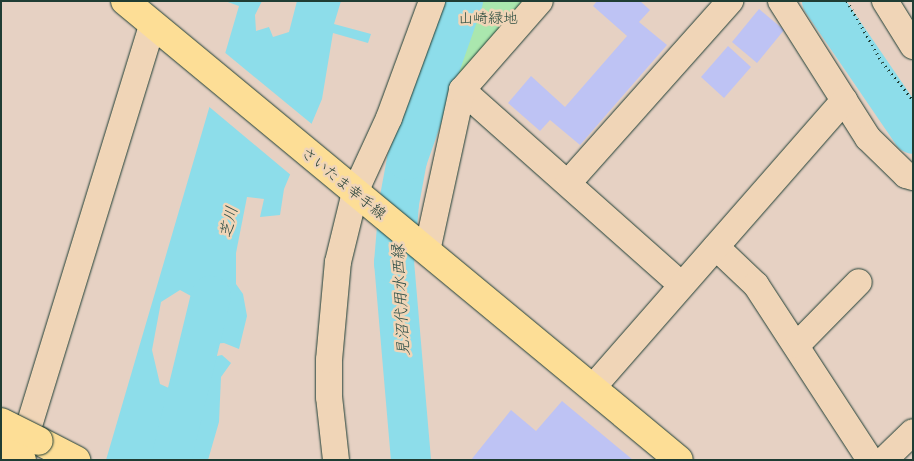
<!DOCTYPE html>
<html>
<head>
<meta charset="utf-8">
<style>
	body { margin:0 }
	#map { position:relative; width:914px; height:461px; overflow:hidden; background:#e6d1c3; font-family:Delius,"Klee One",sans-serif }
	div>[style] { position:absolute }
	.green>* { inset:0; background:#aae7ae }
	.water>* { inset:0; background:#8dddea }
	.pier>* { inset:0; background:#e6d1c3 }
	.river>* { height:40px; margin:-20px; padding:0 20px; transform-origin:20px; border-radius:20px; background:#8dddea }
	.building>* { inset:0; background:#bec3f4 }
	.path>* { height:3px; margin-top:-1.5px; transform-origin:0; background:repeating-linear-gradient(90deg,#1f3d34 0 1px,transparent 0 5px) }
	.roads { filter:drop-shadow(0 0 1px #1f3d34) drop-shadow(0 0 1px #1f3d34) }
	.minor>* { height:26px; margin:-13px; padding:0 13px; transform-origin:13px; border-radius:13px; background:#f0d5b7 }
	.primary>* { height:28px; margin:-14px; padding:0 14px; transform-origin:14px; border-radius:14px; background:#fdde96 }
	.bridges { filter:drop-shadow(0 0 1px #1f3d34) drop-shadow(0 0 1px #1f3d34) }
	.primary-bridge>* { height:28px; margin:-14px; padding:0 14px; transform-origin:14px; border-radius:14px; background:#fdde96 }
	span { translate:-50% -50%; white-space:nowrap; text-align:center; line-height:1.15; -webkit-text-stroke:5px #f0d5b7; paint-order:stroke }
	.park-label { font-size:15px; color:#2d4e40 }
	.street-label { font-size:15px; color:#1f3d34 }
	.water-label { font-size:16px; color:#2a4d46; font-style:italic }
	.frame { position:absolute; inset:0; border:2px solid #1f3d34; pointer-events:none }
</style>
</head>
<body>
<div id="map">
	<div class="green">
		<i style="clip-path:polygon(476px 1px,526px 1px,453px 83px,447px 79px)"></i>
	</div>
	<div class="water">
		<i style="clip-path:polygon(evenodd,225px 1px,262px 1px,255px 15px,256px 31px,269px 27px,273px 37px,289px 32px,297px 1px,341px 1px,334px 24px,371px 34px,368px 43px,333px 33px,322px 99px,284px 189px,280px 215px,260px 217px,264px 199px,247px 197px,236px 253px,236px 284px,243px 294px,247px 316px,239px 349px,224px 343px,212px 344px,207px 358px,222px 355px,231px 363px,221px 377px,219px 422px,208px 460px,106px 460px,239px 6px,225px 1px,180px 290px,191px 296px,199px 308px,198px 377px,183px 378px,171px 389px,160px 384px,152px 350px,161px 302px,180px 290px)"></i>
	</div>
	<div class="pier">
		<i style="clip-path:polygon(223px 51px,313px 125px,292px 176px,207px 105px)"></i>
	</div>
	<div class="river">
		<i style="left:822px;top:1px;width:161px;rotate:55.6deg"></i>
		<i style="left:171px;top:460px;width:169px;rotate:-76.3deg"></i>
		<i style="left:411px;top:460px;width:198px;rotate:-94.9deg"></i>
		<i style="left:394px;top:263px;width:60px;rotate:-85.2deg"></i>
		<i style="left:399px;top:203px;width:44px;rotate:-79.5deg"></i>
		<i style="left:407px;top:160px;width:169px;rotate:-70.6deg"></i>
	</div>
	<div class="building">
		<i style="clip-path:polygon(597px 1px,640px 1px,650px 10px,639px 22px,667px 45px,580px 145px,550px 120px,540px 131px,508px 103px,531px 76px,565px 107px,627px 36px,593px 6px)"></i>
		<i style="clip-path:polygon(759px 9px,784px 30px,757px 63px,732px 42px)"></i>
		<i style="clip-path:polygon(728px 46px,751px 67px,724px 98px,701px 77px)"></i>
		<i style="clip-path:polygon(562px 401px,633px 460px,471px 460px,511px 410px,536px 431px)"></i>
	</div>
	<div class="path">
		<i style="left:847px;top:1px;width:70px;rotate:60.2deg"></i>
		<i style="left:882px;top:62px;width:49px;rotate:50.8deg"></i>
	</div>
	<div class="roads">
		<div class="minor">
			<i style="left:781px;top:1px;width:162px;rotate:57.6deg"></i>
			<i style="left:868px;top:138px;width:53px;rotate:44.2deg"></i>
			<i style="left:906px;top:175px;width:7px;rotate:16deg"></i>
			<i style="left:885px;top:1px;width:53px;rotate:58.1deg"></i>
			<i style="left:462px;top:90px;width:294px;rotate:41.6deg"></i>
			<i style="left:568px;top:183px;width:244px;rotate:-48.3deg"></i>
			<i style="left:716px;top:247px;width:55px;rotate:43.5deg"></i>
			<i style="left:756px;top:285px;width:209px;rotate:56.9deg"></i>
			<i style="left:427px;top:251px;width:165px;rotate:-77.7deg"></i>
			<i style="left:462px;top:90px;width:118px;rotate:-48.8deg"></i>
			<i style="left:797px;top:345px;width:88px;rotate:-45.5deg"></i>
			<i style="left:594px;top:386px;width:380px;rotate:-48.8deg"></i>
			<i style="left:20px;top:455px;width:450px;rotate:-72.9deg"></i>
			<i style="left:336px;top:460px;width:63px;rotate:-96.3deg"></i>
			<i style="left:329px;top:397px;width:37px;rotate:-90deg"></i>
			<i style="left:329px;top:360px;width:98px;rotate:-84.8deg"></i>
			<i style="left:338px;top:262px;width:72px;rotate:-76.3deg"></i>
			<i style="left:355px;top:192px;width:81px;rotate:-65.3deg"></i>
			<i style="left:389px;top:118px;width:125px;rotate:-69.8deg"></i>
			<i style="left:884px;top:460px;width:40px;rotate:-44deg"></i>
		</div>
		<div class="primary">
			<i style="left:125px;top:1px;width:719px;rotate:39.64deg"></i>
			<i style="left:39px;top:441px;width:42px;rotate:27.2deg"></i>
		</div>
	</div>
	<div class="bridges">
		<div class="primary-bridge">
			<i style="left:1px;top:422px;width:42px;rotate:26.6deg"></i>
			<i style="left:1px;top:450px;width:23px;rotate:25deg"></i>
		</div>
	</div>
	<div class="park-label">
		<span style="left:488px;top:18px">山崎緑地</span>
	</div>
	<div class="street-label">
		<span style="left:344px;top:183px;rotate:39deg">さいたま幸手線</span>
	</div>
	<div class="water-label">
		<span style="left:228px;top:222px;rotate:-77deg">芝川</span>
		<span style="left:400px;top:300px;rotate:-93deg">見沼代用水西縁</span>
	</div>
	<div class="frame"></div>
</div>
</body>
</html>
